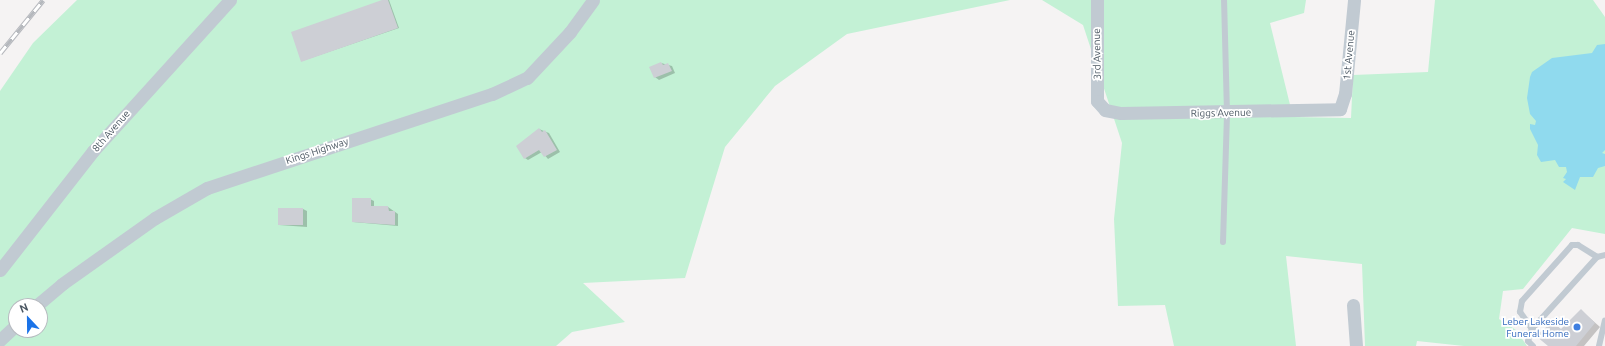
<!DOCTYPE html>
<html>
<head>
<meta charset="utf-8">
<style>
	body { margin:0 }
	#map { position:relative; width:1605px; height:346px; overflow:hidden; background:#f5f3f3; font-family:Ubuntu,sans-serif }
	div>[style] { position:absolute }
	.green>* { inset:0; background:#c3f1d5 }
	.water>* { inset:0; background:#90daee }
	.shadow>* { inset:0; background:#0003 }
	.building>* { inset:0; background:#cdcfd5 }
	.service>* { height:6px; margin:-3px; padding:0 3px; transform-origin:3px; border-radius:3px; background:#c1cad2 }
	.minor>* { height:13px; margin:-6.5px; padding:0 6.5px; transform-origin:6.5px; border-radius:6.5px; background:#c1cad2 }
	.rail>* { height:4.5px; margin-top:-2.25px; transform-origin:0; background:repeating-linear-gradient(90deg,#fff 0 9px,#b5b8bd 0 18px); box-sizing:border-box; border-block:1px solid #b5b8bd }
	.dots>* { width:11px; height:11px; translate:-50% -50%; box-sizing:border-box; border:2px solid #fff; border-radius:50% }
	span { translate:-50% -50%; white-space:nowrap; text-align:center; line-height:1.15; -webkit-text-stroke:3.5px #fff; paint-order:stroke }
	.street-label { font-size:10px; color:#4a5661 }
	.shop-label { font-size:10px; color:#366cbe }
	.right { translate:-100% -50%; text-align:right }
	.north { position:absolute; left:8px; top:298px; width:40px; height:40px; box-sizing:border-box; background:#fff; border:1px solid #b7bbc0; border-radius:50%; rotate:338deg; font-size:11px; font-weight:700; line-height:16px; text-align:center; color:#4a5661 }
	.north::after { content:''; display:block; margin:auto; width:14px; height:18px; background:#1a73e8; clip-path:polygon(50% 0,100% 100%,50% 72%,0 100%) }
</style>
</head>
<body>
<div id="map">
	<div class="green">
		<i style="clip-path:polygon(evenodd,77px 0,1010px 0,847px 34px,775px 86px,725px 147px,685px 278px,583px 283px,625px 322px,572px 332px,556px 346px,0 346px,0 91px,33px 43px,77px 0,16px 306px,40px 306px,40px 330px,16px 330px,16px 306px)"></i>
		<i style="clip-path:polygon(1042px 0,1306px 0,1304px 13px,1270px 23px,1293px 117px,1351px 118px,1353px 75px,1428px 72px,1435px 0,1593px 0,1605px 17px,1605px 234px,1572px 228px,1523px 289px,1503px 291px,1499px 319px,1516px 330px,1527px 346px,1464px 346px,1417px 341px,1416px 346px,1365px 346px,1362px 264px,1286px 256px,1296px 346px,1174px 346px,1165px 305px,1118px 306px,1114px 219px,1122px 143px,1083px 25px)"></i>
	</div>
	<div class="water">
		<i style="clip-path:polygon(1605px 44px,1605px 150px,1602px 153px,1605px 154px,1605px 166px,1598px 168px,1593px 177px,1580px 177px,1575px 190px,1563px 182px,1566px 179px,1563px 178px,1567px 172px,1566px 167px,1559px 167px,1555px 160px,1541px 162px,1537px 155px,1538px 145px,1530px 129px,1530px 124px,1535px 125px,1536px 121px,1530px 114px,1527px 98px,1530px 77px,1532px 72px,1552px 58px,1592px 53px,1597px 45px)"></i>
	</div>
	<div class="shadow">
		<i style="clip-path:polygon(385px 0,389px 0,399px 28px,302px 61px)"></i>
		<i style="clip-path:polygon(661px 63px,672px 66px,675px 73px,659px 80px,655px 77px)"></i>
		<i style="clip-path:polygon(539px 129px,549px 133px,560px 152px,548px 159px,542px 152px,528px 160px,525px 158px)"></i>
		<i style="clip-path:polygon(370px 199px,374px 201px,374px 207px,388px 207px,398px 214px,398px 226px,353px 222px)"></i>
		<i style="clip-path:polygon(303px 209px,307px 211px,307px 227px,279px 225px)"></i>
		<i style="clip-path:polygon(1582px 311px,1600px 327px,1584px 346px,1549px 346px,1552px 323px,1562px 330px)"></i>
	</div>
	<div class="building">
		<i style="clip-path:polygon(382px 0,388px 0,398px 28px,301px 62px,291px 32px)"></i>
		<i style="clip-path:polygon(661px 62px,663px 65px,668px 63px,672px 71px,654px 78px,649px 67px)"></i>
		<i style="clip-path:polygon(539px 128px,542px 132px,545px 130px,557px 150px,544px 157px,539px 150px,524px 159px,516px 146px)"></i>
		<i style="clip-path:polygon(352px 198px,371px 198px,371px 206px,388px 206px,389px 211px,395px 211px,395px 225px,352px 222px)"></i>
		<i style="clip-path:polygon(278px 208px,303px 208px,303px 225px,278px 225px)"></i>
		<i style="clip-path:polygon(1581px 309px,1595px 323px,1576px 346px,1548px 346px,1536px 336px,1552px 322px,1561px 329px)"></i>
	</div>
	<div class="service">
		<i style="left:1223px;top:242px;width:129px;rotate:-88.2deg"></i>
		<i style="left:1227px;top:113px;width:113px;rotate:-91.5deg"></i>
		<i style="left:1532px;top:329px;width:97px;rotate:-47.9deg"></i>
		<i style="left:1533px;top:346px;width:7px;rotate:-135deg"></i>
		<i style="left:1528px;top:341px;width:13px;rotate:-72deg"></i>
		<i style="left:1532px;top:329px;width:21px;rotate:-125deg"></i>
		<i style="left:1520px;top:312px;width:11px;rotate:-80deg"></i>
		<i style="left:1522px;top:301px;width:75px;rotate:-48.2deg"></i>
		<i style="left:1572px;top:245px;width:6px"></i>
		<i style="left:1578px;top:245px;width:22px;rotate:32deg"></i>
		<i style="left:1597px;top:257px;width:8px;rotate:-14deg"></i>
		<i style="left:1599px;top:346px;width:26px;rotate:-77deg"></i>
	</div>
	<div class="minor">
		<i style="left:1097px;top:0;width:101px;rotate:90deg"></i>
		<i style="left:1097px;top:101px;width:12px;rotate:48deg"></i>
		<i style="left:1105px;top:110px;width:16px;rotate:11deg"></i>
		<i style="left:1121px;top:113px;width:219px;rotate:-1deg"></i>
		<i style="left:1340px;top:109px;width:16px;rotate:-72deg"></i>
		<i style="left:1345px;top:94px;width:94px;rotate:-84.5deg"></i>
		<i style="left:0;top:270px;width:151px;rotate:-52deg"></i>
		<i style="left:93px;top:151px;width:204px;rotate:-47.8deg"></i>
		<i style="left:1353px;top:305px;width:41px;rotate:85.8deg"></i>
		<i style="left:36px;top:306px;width:34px;rotate:-40deg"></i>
		<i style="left:62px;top:284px;width:114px;rotate:-35.4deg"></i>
		<i style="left:155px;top:218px;width:60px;rotate:-30deg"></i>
		<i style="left:207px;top:188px;width:300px;rotate:-18.3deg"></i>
		<i style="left:492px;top:94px;width:38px;rotate:-25deg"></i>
		<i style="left:527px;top:78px;width:63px;rotate:-46.9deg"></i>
		<i style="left:570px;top:32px;width:39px;rotate:-54deg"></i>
		<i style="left:0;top:340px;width:22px;rotate:-43deg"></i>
	</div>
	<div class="rail">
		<i style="left:0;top:53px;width:68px;rotate:-50.9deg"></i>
	</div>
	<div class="dots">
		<i style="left:1577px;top:327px;background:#3f7fe0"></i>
	</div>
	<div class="street-label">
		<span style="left:1097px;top:54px;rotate:-91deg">3rd Avenue</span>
		<span style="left:1349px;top:55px;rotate:-85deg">1st Avenue</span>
		<span style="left:1221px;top:113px;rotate:-1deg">Riggs Avenue</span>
		<span style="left:111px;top:131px;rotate:-49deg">8th Avenue</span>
		<span style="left:317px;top:151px;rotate:-18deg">Kings Highway</span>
	</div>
	<div class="shop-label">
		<span class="right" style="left:1569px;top:327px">Leber Lakeside<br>Funeral Home</span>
	</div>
	<div class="north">N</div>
</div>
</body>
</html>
